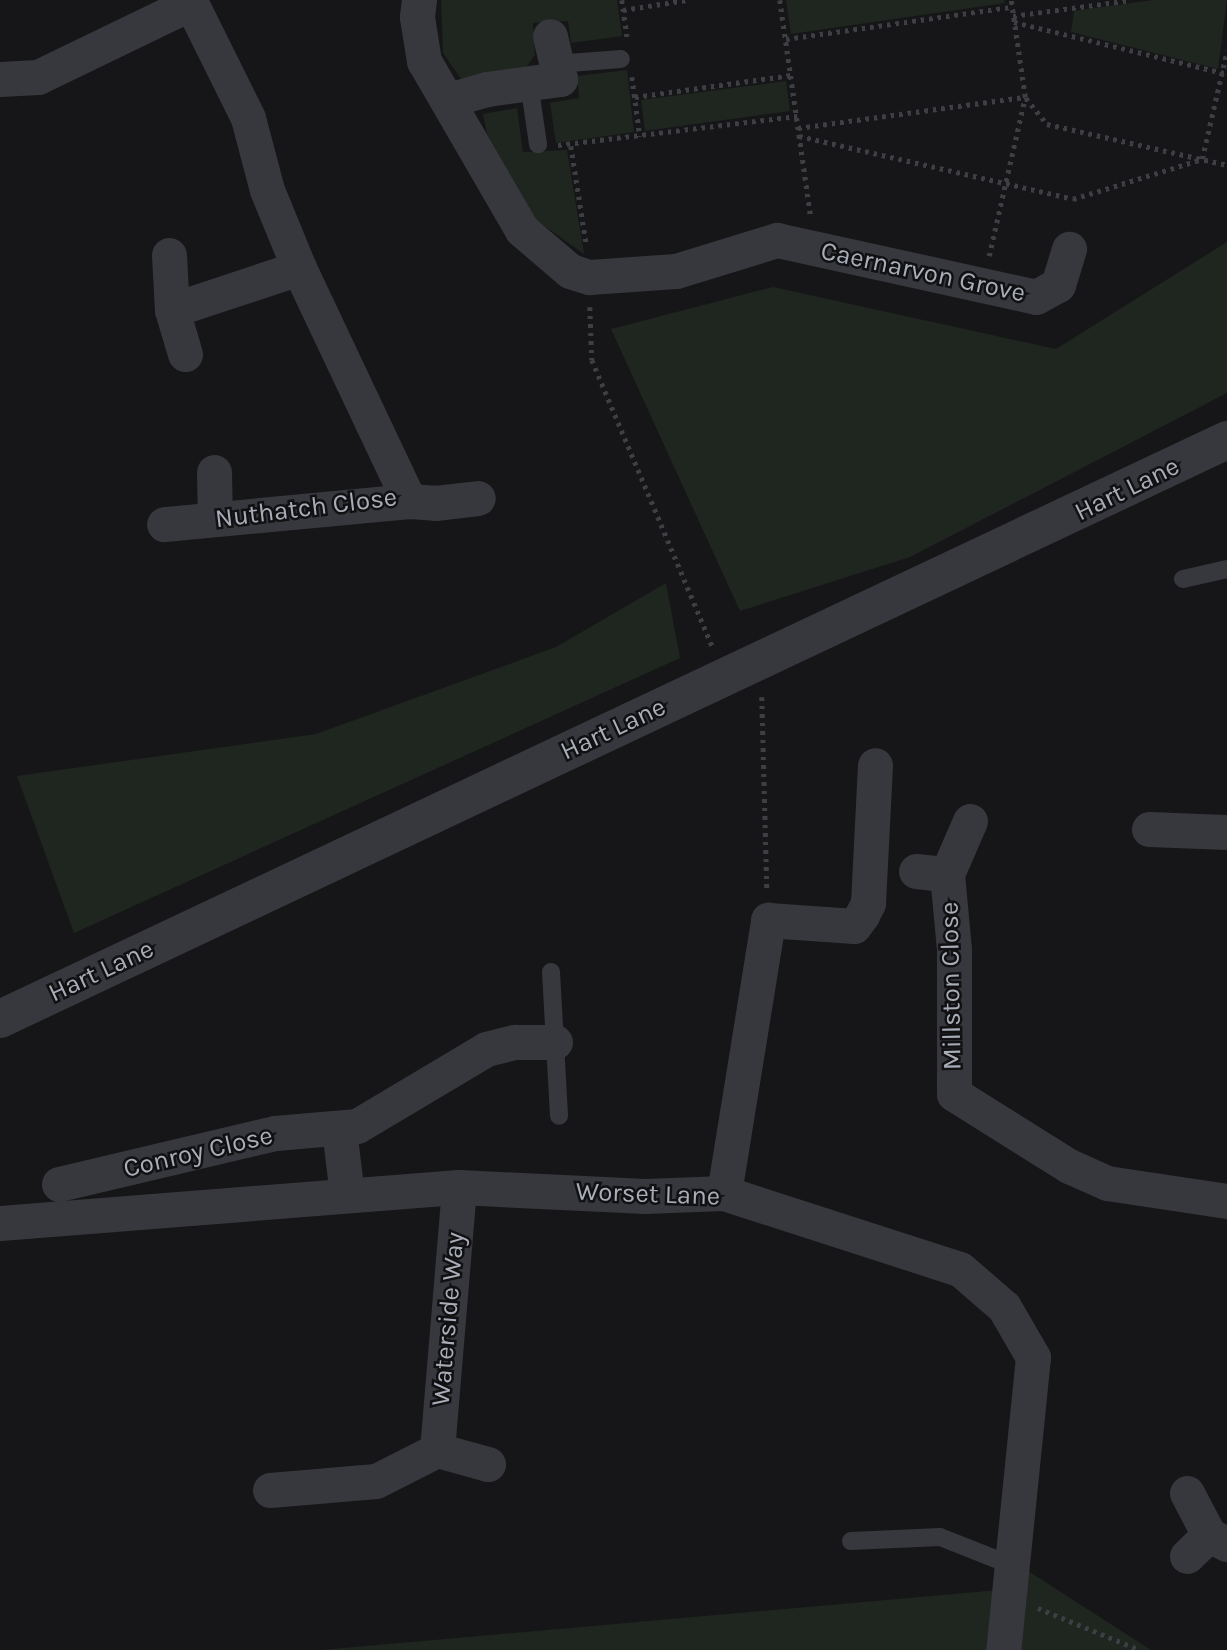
<!DOCTYPE html>
<html>
<head>
<meta charset="utf-8">
<style>
	body { margin:0 }
	#map { position:relative; width:1227px; height:1650px; overflow:hidden; background:#161618; font-family:Karla,sans-serif }
	div>[style] { position:absolute }
	.green>* { inset:0; background:#1e261f }
	.path>* { height:4.5px; margin-top:-2.25px; transform-origin:0; background:repeating-linear-gradient(90deg,#3d3f44 0 3.5px,transparent 0 8.5px) }
	.service>* { height:18px; margin:-9px; padding:0 9px; transform-origin:9px; border-radius:9px; background:#37383d }
	.minor>* { height:35px; margin:-17.5px; padding:0 17.5px; transform-origin:17.5px; border-radius:17.5px; background:#37383d }
	.tertiary>* { height:38px; margin:-19px; padding:0 19px; transform-origin:19px; border-radius:19px; background:#37383d }
	span { translate:-50% -50%; white-space:nowrap; text-align:center; line-height:1.15; -webkit-text-stroke:5px #111113; paint-order:stroke }
	.street-label { font-size:26px; color:#a8adb8 }
</style>
</head>
<body>
<div id="map">
	<div class="green">
		<i style="clip-path:polygon(441px 0,617px 0,622px 36px,571px 43px,568px 21px,533px 23px,535px 55px,524px 70px,461px 79px,443px 53px)"></i>
		<i style="clip-path:polygon(786px 0,1004px 0,1005px 3px,791px 34px)"></i>
		<i style="clip-path:polygon(1153px 0,1227px 0,1218px 69px,1071px 32px,1074px 11px)"></i>
		<i style="clip-path:polygon(627px 70px,634px 132px,556px 143px,550px 103px,579px 98px,577px 76px)"></i>
		<i style="clip-path:polygon(786px 81px,790px 111px,645px 131px,641px 100px)"></i>
		<i style="clip-path:polygon(517px 108px,523px 152px,567px 150px,584px 254px,536px 220px,487px 134px,483px 114px)"></i>
		<i style="clip-path:polygon(1227px 242px,1227px 393px,910px 557px,740px 611px,611px 329px,773px 287px,1056px 349px)"></i>
		<i style="clip-path:polygon(666px 583px,680px 658px,74px 933px,17px 776px,316px 734px,556px 647px)"></i>
		<i style="clip-path:polygon(1025px 1569px,1151px 1650px,1017px 1650px)"></i>
		<i style="clip-path:polygon(999px 1590px,993px 1650px,321px 1650px)"></i>
	</div>
	<div class="path">
		<i style="left:622px;top:0;width:37px;rotate:82deg"></i>
		<i style="left:780px;top:0;width:219px;rotate:81.9deg"></i>
		<i style="left:623px;top:10px;width:64px;rotate:-9deg"></i>
		<i style="left:1013px;top:16px;width:119px;rotate:-7.7deg"></i>
		<i style="left:1014px;top:22px;width:219px;rotate:13.7deg"></i>
		<i style="left:786px;top:39px;width:228px;rotate:-8.1deg"></i>
		<i style="left:632px;top:77px;width:60px;rotate:82.3deg"></i>
		<i style="left:635px;top:97px;width:158px;rotate:-8deg"></i>
		<i style="left:1026px;top:98px;width:33px;rotate:51deg"></i>
		<i style="left:1047px;top:124px;width:185px;rotate:12.8deg"></i>
		<i style="left:798px;top:128px;width:229px;rotate:-7.8deg"></i>
		<i style="left:799px;top:136px;width:281px;rotate:12.9deg"></i>
		<i style="left:1073px;top:199px;width:135px;rotate:-17.2deg"></i>
		<i style="left:558px;top:145px;width:241px;rotate:-6.9deg"></i>
		<i style="left:571px;top:146px;width:97px;rotate:81.1deg"></i>
		<i style="left:1202px;top:159px;width:111px;rotate:-77deg"></i>
		<i style="left:989px;top:256px;width:163px;rotate:-77.2deg"></i>
		<i style="left:1025px;top:97px;width:98px;rotate:-98.2deg"></i>
		<i style="left:590px;top:307px;width:53px;rotate:87.8deg"></i>
		<i style="left:592px;top:360px;width:312px;rotate:67.2deg"></i>
		<i style="left:762px;top:697px;width:194px;rotate:88.5deg"></i>
		<i style="left:1038px;top:1608px;width:110px;rotate:22.4deg"></i>
	</div>
	<div class="service">
		<i style="left:556px;top:64px;width:65px;rotate:-4.4deg"></i>
		<i style="left:529px;top:83px;width:62px;rotate:81.6deg"></i>
		<i style="left:1183px;top:579px;width:45px;rotate:-12.8deg"></i>
		<i style="left:551px;top:972px;width:144px;rotate:86.8deg"></i>
		<i style="left:851px;top:1541px;width:89px;rotate:-2.6deg"></i>
		<i style="left:940px;top:1537px;width:76px;rotate:21.5deg"></i>
	</div>
	<div class="minor">
		<i style="left:419px;top:0;width:17px;rotate:97deg"></i>
		<i style="left:417px;top:17px;width:45px;rotate:81deg"></i>
		<i style="left:424px;top:61px;width:195px;rotate:59.9deg"></i>
		<i style="left:522px;top:230px;width:63px;rotate:40.5deg"></i>
		<i style="left:570px;top:271px;width:20px;rotate:18deg"></i>
		<i style="left:589px;top:277px;width:87px;rotate:-3.9deg"></i>
		<i style="left:676px;top:271px;width:106px;rotate:-17.1deg"></i>
		<i style="left:777px;top:240px;width:265px;rotate:12.4deg"></i>
		<i style="left:1036px;top:297px;width:25px;rotate:-29deg"></i>
		<i style="left:1058px;top:285px;width:38px;rotate:-73deg"></i>
		<i style="left:0;top:79px;width:38px;rotate:-3deg"></i>
		<i style="left:38px;top:77px;width:170px;rotate:-25.8deg"></i>
		<i style="left:191px;top:3px;width:128px;rotate:63.6deg"></i>
		<i style="left:248px;top:118px;width:74px;rotate:75.2deg"></i>
		<i style="left:267px;top:190px;width:84px;rotate:67.7deg"></i>
		<i style="left:299px;top:268px;width:258px;rotate:64.7deg"></i>
		<i style="left:409px;top:501px;width:246px;rotate:174.6deg"></i>
		<i style="left:448px;top:100px;width:41px;rotate:-15.8deg"></i>
		<i style="left:487px;top:89px;width:74px;rotate:-7.8deg"></i>
		<i style="left:560px;top:79px;width:44px;rotate:-103.1deg"></i>
		<i style="left:169px;top:255px;width:55px;rotate:86.9deg"></i>
		<i style="left:172px;top:310px;width:46px;rotate:73.5deg"></i>
		<i style="left:172px;top:310px;width:134px;rotate:-18.3deg"></i>
		<i style="left:214px;top:472px;width:47px;rotate:88.8deg"></i>
		<i style="left:409px;top:501px;width:26px;rotate:4deg"></i>
		<i style="left:435px;top:503px;width:43px;rotate:-6.6deg"></i>
		<i style="left:970px;top:821px;width:58px;rotate:113.5deg"></i>
		<i style="left:947px;top:874px;width:76px;rotate:84.7deg"></i>
		<i style="left:954px;top:950px;width:144px;rotate:90deg"></i>
		<i style="left:954px;top:1094px;width:136px;rotate:32.1deg"></i>
		<i style="left:1069px;top:1166px;width:42px;rotate:24.1deg"></i>
		<i style="left:1107px;top:1183px;width:121px;rotate:8.5deg"></i>
		<i style="left:1149px;top:829px;width:78px;rotate:2.2deg"></i>
		<i style="left:916px;top:871px;width:31px;rotate:6deg"></i>
		<i style="left:339px;top:1129px;width:66px;rotate:83.1deg"></i>
		<i style="left:59px;top:1184px;width:222px;rotate:-13.3deg"></i>
		<i style="left:275px;top:1133px;width:82px;rotate:-4.9deg"></i>
		<i style="left:357px;top:1126px;width:150px;rotate:-30.8deg"></i>
		<i style="left:486px;top:1049px;width:30px;rotate:-14deg"></i>
		<i style="left:515px;top:1042px;width:40px"></i>
		<i style="left:724px;top:1193px;width:277px;rotate:-80.8deg"></i>
		<i style="left:768px;top:920px;width:86px;rotate:4deg"></i>
		<i style="left:854px;top:926px;width:14px;rotate:-54deg"></i>
		<i style="left:862px;top:915px;width:13px;rotate:-63deg"></i>
		<i style="left:868px;top:903px;width:138px;rotate:-87.1deg"></i>
		<i style="left:0;top:1223px;width:460px;rotate:-4.5deg"></i>
		<i style="left:459px;top:1187px;width:186px;rotate:2.8deg"></i>
		<i style="left:645px;top:1196px;width:79px;rotate:-2.2deg"></i>
		<i style="left:724px;top:1193px;width:248px;rotate:17.9deg"></i>
		<i style="left:960px;top:1269px;width:58px;rotate:40.8deg"></i>
		<i style="left:1004px;top:1307px;width:58px;rotate:59.9deg"></i>
		<i style="left:1033px;top:1357px;width:295px;rotate:95.8deg"></i>
		<i style="left:437px;top:1450px;width:264px;rotate:-85.2deg"></i>
		<i style="left:270px;top:1490px;width:106px;rotate:-4.9deg"></i>
		<i style="left:376px;top:1481px;width:68px;rotate:-26.9deg"></i>
		<i style="left:437px;top:1450px;width:53px;rotate:15.4deg"></i>
		<i style="left:1187px;top:1493px;width:47px;rotate:62.4deg"></i>
		<i style="left:1209px;top:1535px;width:20px;rotate:27deg"></i>
		<i style="left:1187px;top:1556px;width:30px;rotate:-44deg"></i>
	</div>
	<div class="tertiary">
		<i style="left:0;top:1019px;width:1357px;rotate:-25.26deg"></i>
	</div>
	<div class="street-label">
		<span style="left:923px;top:272px;rotate:12deg">Caernarvon Grove</span>
		<span style="left:1127px;top:489px;rotate:-26deg">Hart Lane</span>
		<span style="left:306px;top:508px;rotate:-7deg">Nuthatch Close</span>
		<span style="left:613px;top:729px;rotate:-25deg">Hart Lane</span>
		<span style="left:101px;top:971px;rotate:-25deg">Hart Lane</span>
		<span style="left:951px;top:986px;rotate:-91deg">Millston Close</span>
		<span style="left:198px;top:1152px;rotate:-13deg">Conroy Close</span>
		<span style="left:648px;top:1194px;rotate:2deg">Worset Lane</span>
		<span style="left:448px;top:1319px;rotate:-85deg">Waterside Way</span>
	</div>
</div>
</body>
</html>
